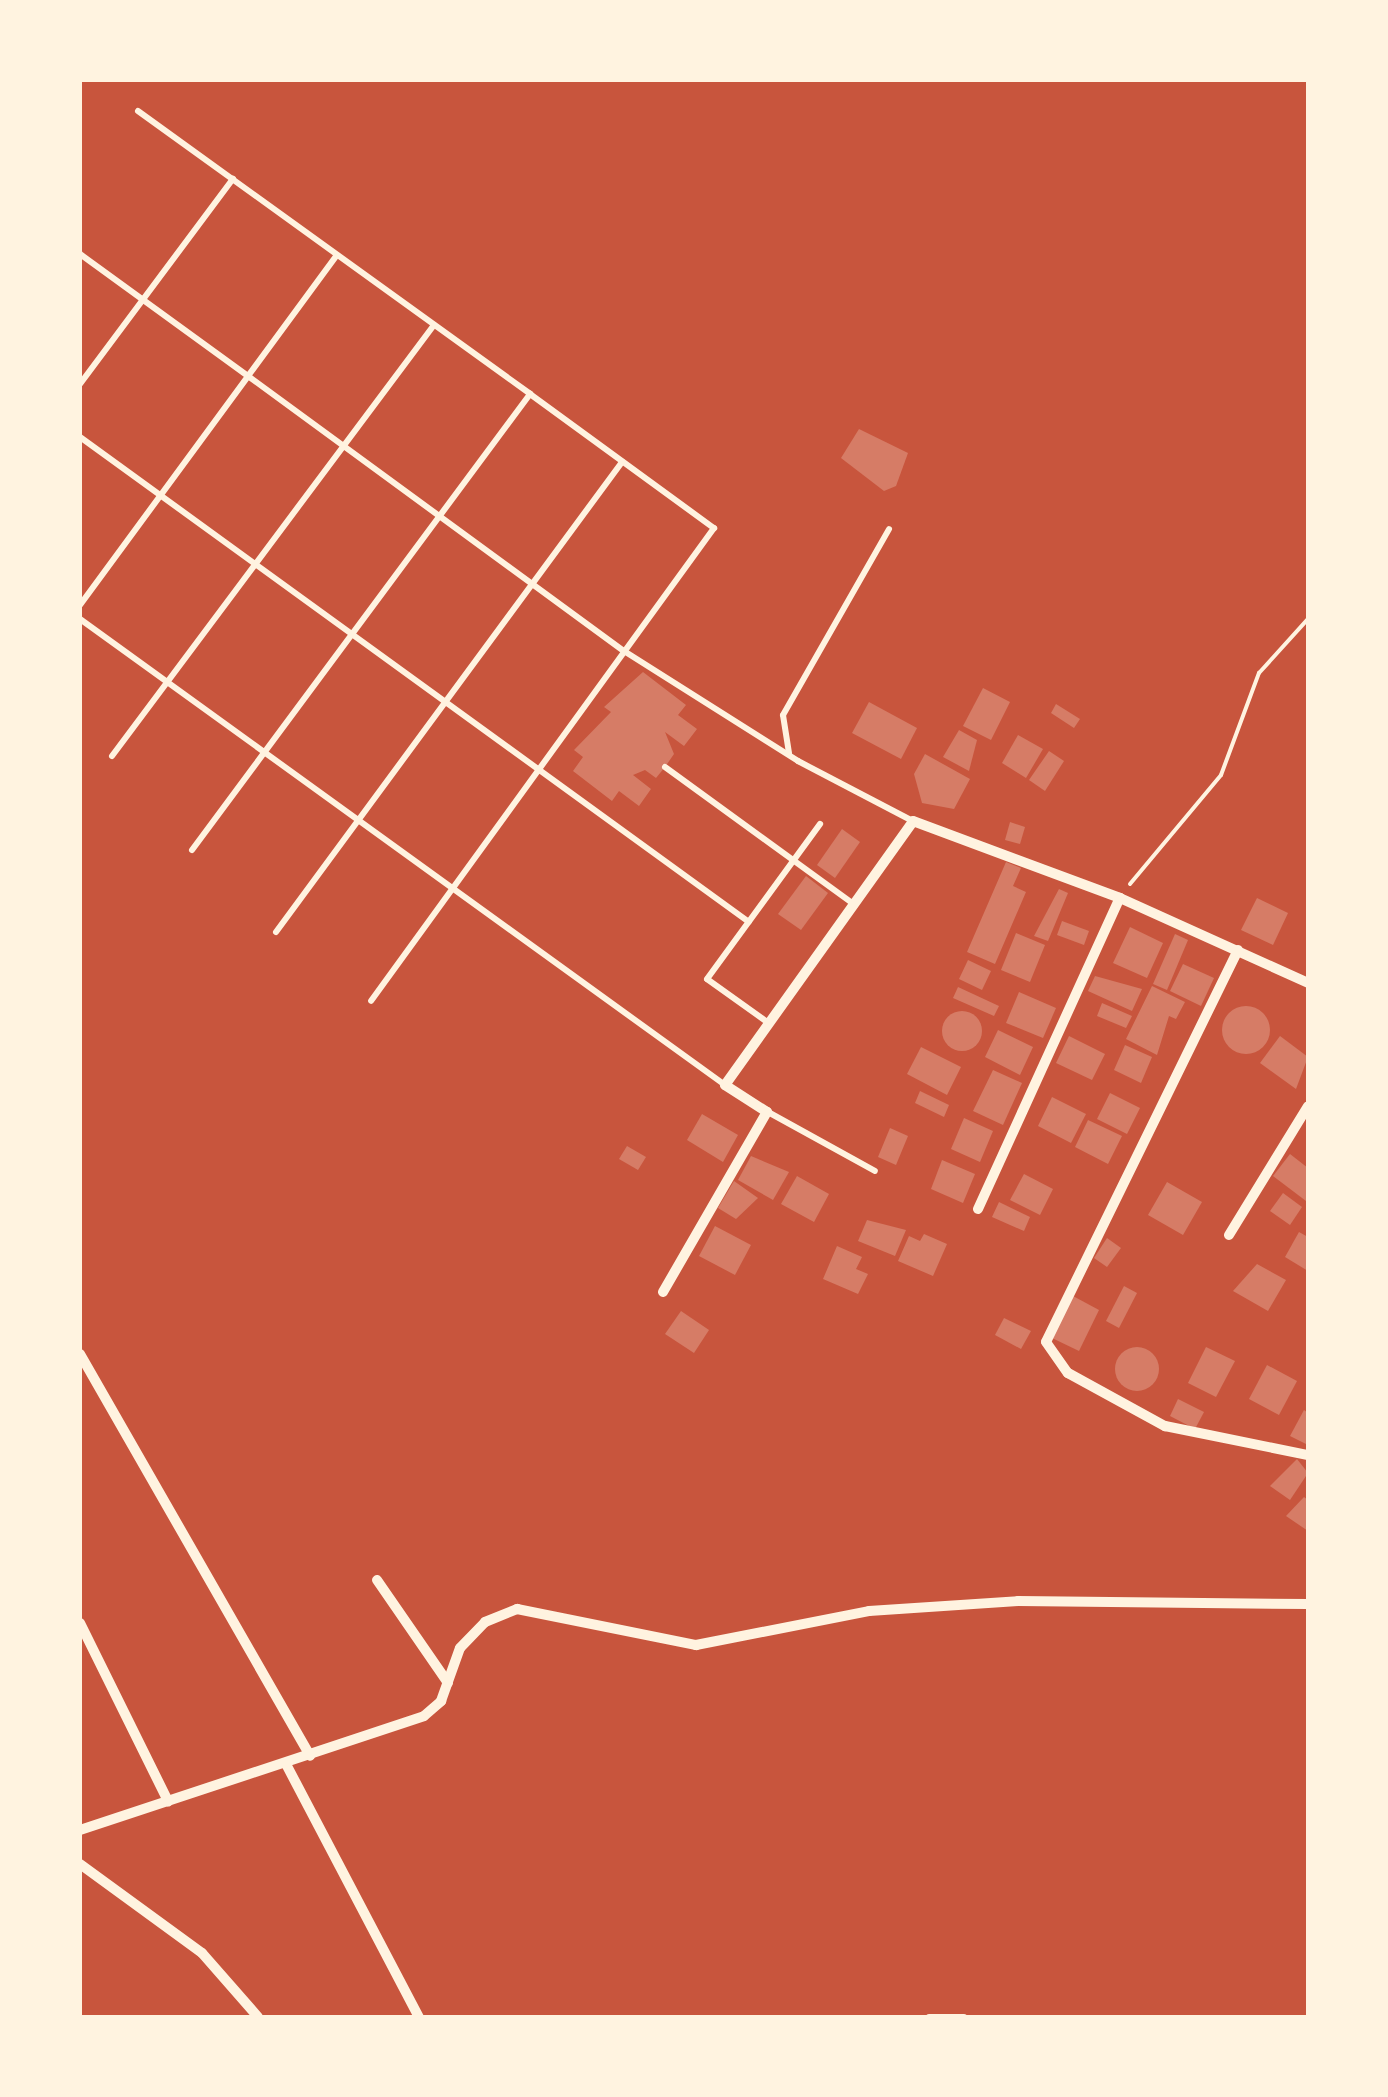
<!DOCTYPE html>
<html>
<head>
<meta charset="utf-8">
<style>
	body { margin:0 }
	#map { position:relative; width:1388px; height:2097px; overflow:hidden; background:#c8553d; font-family:Barlow,sans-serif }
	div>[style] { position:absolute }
	.building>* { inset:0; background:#d67c66 }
	.round { border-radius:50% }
	.path>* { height:4px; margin:-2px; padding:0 2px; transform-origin:2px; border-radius:2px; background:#fff3e0 }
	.service>* { height:6px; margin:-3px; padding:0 3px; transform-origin:3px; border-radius:3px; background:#fff3e0 }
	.minor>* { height:10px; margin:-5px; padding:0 5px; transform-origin:5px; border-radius:5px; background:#fff3e0 }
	span { translate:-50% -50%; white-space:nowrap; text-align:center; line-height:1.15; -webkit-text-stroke:9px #fff3e0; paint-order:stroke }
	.frame { position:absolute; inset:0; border:82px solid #fff3e0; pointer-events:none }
</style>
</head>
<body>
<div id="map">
	<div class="building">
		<i style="clip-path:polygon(859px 429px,908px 453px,896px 486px,884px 491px,841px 458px)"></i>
		<i style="clip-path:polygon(643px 672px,686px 705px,678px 715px,697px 729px,684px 746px,665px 732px,674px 754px,665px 767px,656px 778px,645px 770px,633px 775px,651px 789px,639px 806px,619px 791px,612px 801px,573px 771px,583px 757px,574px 750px,611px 712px,604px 707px)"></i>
		<i style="clip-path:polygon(983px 688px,1010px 702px,991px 740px,963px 726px)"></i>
		<i style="clip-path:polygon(869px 702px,917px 728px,901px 759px,852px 733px)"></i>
		<i style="clip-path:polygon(1056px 704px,1080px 719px,1074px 728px,1051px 713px)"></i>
		<i style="clip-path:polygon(959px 730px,977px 740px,969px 771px,943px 757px)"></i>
		<i style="clip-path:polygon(1018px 735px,1043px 749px,1026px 778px,1002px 763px)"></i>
		<i style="clip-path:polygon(1049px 751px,1064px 761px,1045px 791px,1029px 780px)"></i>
		<i style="clip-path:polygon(925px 754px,970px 779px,954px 809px,922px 803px,914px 774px)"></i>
		<i style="clip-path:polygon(1010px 822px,1025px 827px,1020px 844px,1005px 840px)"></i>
		<i style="clip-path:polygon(842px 829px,860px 842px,835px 878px,817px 865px)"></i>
		<i style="clip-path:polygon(1006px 862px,1021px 868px,1013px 886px,1026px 892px,995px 964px,967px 952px)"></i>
		<i style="clip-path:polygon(806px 876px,828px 893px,801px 930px,778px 914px)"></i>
		<i style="clip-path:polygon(1059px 889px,1068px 893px,1048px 941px,1034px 936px)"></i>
		<i style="clip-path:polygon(1257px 898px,1288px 913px,1273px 945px,1241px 930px)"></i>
		<i style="clip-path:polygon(1062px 921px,1089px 931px,1084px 945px,1057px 935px)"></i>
		<i style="clip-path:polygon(1130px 927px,1163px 943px,1147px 978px,1113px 963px)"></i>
		<i style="clip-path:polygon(1016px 933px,1045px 945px,1030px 982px,1001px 970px)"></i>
		<i style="clip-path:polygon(1175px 934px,1188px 940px,1167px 990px,1153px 984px)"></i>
		<i style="clip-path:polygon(968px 960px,991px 971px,982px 990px,959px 979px)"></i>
		<i style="clip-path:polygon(1183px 964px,1214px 978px,1201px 1006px,1170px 991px)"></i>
		<i style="clip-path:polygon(1095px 976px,1142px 989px,1132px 1011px,1088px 991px)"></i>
		<i style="clip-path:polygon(1152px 986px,1185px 1002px,1176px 1019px,1169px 1016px,1157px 1055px,1126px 1039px)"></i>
		<i style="clip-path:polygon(958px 987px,999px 1006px,994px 1016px,953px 998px)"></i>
		<i style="clip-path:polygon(1019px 992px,1056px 1008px,1043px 1038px,1006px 1023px)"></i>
		<i style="clip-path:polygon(1102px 1003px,1132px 1016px,1126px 1028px,1097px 1016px)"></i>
		<i class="round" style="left:1222px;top:1006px;width:48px;height:48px"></i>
		<i class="round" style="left:942px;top:1011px;width:40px;height:40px"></i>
		<i style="clip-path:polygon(998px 1030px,1033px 1047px,1020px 1075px,985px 1057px)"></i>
		<i style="clip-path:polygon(1069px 1036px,1105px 1054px,1092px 1080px,1056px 1063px)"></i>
		<i style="clip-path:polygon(1280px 1036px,1308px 1057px,1296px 1089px,1260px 1063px)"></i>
		<i style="clip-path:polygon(1125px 1045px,1152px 1057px,1141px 1083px,1114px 1070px)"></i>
		<i style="clip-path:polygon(921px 1047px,961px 1067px,947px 1095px,907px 1074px)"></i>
		<i style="clip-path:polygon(993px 1070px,1022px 1083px,1003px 1125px,973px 1111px)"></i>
		<i style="clip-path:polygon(920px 1091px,949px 1105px,944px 1117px,915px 1103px)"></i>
		<i style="clip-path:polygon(1110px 1093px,1140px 1108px,1127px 1134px,1097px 1119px)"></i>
		<i style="clip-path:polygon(1052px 1097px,1086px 1114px,1071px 1143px,1038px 1126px)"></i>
		<i style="clip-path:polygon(702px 1114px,738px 1135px,723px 1162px,687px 1140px)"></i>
		<i style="clip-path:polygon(964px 1118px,993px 1131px,980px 1162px,951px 1149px)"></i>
		<i style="clip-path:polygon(1088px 1120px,1122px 1136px,1108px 1164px,1075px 1147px)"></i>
		<i style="clip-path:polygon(890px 1128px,908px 1136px,896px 1165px,878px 1157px)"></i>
		<i style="clip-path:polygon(627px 1146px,646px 1157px,638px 1170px,619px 1159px)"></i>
		<i style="clip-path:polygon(1290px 1154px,1308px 1168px,1306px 1201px,1273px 1176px)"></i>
		<i style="clip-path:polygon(751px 1156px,789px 1172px,773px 1200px,738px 1180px)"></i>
		<i style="clip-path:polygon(942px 1160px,975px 1174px,963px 1203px,931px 1189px)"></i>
		<i style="clip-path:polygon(1024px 1174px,1053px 1189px,1040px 1215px,1010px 1200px)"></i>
		<i style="clip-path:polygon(797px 1176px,829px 1194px,814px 1222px,781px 1204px)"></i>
		<i style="clip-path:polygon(734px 1181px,758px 1198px,736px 1219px,718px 1208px)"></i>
		<i style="clip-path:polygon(1167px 1182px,1202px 1202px,1183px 1235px,1148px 1215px)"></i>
		<i style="clip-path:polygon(1283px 1193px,1302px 1207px,1290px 1225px,1270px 1211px)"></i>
		<i style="clip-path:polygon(999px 1202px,1030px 1217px,1024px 1231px,992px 1217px)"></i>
		<i style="clip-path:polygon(867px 1220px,906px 1230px,895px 1256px,858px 1241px)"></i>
		<i style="clip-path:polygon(715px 1226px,751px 1245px,735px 1275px,699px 1256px)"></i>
		<i style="clip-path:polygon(1299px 1232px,1308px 1237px,1308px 1271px,1285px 1257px)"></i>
		<i style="clip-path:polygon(924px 1234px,947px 1244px,933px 1276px,898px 1261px,909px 1236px,920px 1241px)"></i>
		<i style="clip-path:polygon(1107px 1238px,1121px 1248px,1107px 1267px,1094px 1258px)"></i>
		<i style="clip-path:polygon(837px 1246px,862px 1257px,856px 1269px,868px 1274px,858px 1294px,823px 1279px)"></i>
		<i style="clip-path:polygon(1257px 1264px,1286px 1280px,1268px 1311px,1233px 1291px)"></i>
		<i style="clip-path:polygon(1124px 1286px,1137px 1293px,1119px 1328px,1106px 1321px)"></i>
		<i style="clip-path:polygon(1073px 1296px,1099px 1310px,1079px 1351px,1052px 1338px)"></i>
		<i style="clip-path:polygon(681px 1311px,709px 1330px,694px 1353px,665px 1334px)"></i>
		<i style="clip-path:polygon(1004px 1318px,1031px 1331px,1021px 1349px,995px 1335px)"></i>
		<i style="clip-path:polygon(1206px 1347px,1235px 1361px,1216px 1397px,1188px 1383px)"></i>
		<i class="round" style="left:1115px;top:1347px;width:44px;height:44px"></i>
		<i style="clip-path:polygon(1267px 1365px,1297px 1381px,1279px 1415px,1249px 1399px)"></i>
		<i style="clip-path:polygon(1178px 1399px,1204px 1412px,1195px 1429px,1170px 1416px)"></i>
		<i style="clip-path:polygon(1304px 1410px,1308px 1413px,1308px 1445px,1290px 1436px)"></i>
		<i style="clip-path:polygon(1297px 1459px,1308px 1473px,1290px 1500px,1270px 1486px)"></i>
		<i style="clip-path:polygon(1304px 1497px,1308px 1500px,1308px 1531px,1286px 1516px)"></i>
	</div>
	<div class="path">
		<i style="left:1130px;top:884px;width:142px;rotate:-50.1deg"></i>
		<i style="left:1221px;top:775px;width:109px;rotate:-69.6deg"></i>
		<i style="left:1259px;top:673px;width:73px;rotate:-47.8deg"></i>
	</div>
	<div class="service">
		<i style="left:138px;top:111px;width:483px;rotate:35.8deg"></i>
		<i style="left:80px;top:254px;width:208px;rotate:36deg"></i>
		<i style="left:248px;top:376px;width:150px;rotate:-53.7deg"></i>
		<i style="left:80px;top:384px;width:256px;rotate:-53.3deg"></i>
		<i style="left:80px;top:437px;width:826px;rotate:35.94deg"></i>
		<i style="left:80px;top:605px;width:284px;rotate:-53.7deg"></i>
		<i style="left:248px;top:376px;width:466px;rotate:36.2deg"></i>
		<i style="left:624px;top:651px;width:206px;rotate:32.3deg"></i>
		<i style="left:80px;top:619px;width:796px;rotate:35.85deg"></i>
		<i style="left:789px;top:753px;width:38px;rotate:-99deg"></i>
		<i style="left:783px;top:715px;width:214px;rotate:-60.3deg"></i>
		<i style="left:112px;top:756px;width:538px;rotate:-53.24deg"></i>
		<i style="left:798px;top:761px;width:130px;rotate:27.6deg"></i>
		<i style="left:665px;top:767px;width:235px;rotate:36deg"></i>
		<i style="left:192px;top:850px;width:568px;rotate:-53.45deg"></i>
		<i style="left:530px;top:394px;width:228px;rotate:36.1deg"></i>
		<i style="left:714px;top:528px;width:584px;rotate:125.95deg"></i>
		<i style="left:276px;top:932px;width:584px;rotate:-53.64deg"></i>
		<i style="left:770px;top:1024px;width:77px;rotate:-144.5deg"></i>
		<i style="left:707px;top:979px;width:192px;rotate:-53.9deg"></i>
		<i style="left:768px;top:1112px;width:122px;rotate:28.9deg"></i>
		<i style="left:929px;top:2017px;width:35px"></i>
	</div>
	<div class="minor">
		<i style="left:1238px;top:950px;width:436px;rotate:116.1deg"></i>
		<i style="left:1046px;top:1342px;width:38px;rotate:55deg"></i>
		<i style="left:1068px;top:1373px;width:111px;rotate:28.7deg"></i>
		<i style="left:1165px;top:1426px;width:146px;rotate:11.5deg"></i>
		<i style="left:978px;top:1209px;width:342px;rotate:-65.5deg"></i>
		<i style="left:1229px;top:1235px;width:151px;rotate:-58.5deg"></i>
		<i style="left:663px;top:1292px;width:208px;rotate:-60deg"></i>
		<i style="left:767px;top:1112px;width:50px;rotate:-147.3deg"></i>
		<i style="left:725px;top:1085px;width:324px;rotate:-54.5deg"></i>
		<i style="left:913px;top:821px;width:221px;rotate:20.4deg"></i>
		<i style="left:1120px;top:898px;width:206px;rotate:24.3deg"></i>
		<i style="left:80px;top:1354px;width:463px;rotate:60.2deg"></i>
		<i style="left:377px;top:1580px;width:125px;rotate:55.4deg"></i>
		<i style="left:80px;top:1623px;width:199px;rotate:63.7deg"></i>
		<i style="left:286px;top:1764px;width:286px;rotate:62.3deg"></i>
		<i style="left:80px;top:1830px;width:362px;rotate:-18.3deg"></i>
		<i style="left:424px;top:1716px;width:23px;rotate:-41deg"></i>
		<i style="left:441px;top:1701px;width:56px;rotate:-70.3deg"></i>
		<i style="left:460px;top:1648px;width:36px;rotate:-46deg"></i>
		<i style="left:485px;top:1622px;width:35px;rotate:-22deg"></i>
		<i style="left:517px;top:1609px;width:183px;rotate:11.4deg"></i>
		<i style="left:696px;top:1645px;width:176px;rotate:-11.1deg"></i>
		<i style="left:869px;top:1611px;width:149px;rotate:-3.8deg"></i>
		<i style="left:1018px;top:1601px;width:290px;rotate:0.6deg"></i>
		<i style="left:80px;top:1864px;width:151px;rotate:36.1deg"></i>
		<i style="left:202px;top:1953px;width:85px;rotate:48.8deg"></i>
	</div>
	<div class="frame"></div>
</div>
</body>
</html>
